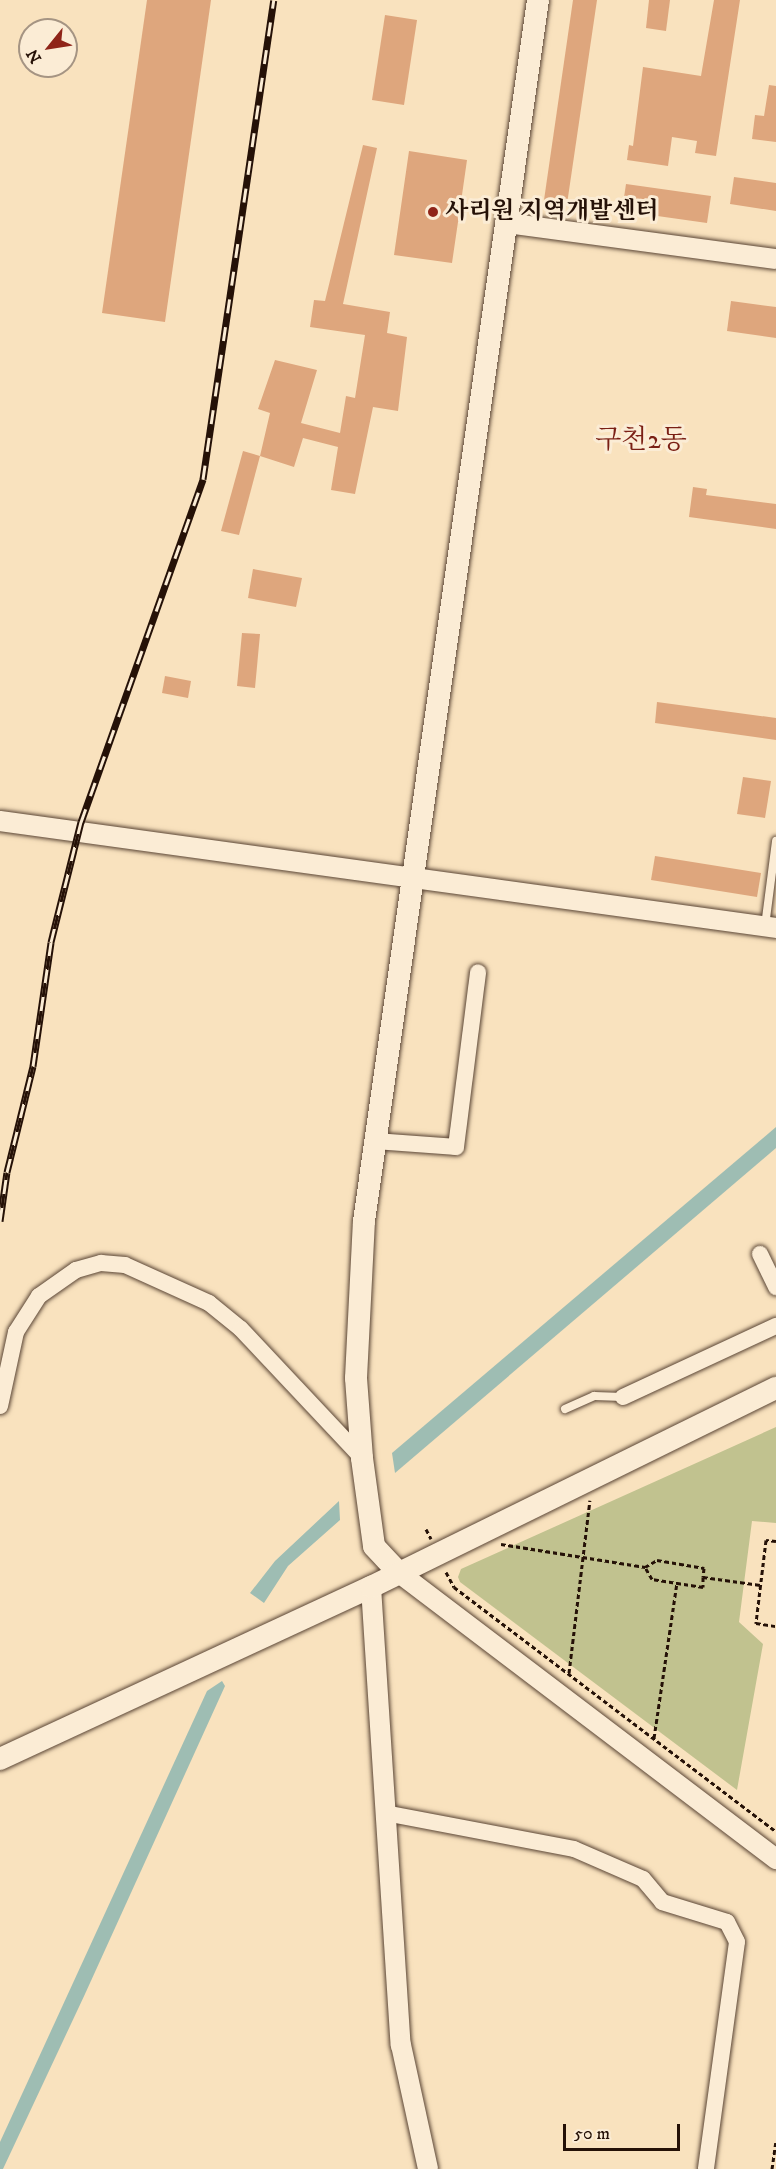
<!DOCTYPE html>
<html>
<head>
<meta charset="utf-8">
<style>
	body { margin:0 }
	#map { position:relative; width:776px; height:2169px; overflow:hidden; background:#f9e2be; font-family:"IM FELL DW Pica","Noto Serif KR",serif }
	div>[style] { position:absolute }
	.green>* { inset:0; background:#c1c28f }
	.water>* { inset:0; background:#9ebdb3 }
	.building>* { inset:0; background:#dea67d }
	.path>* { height:3px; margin-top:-1.5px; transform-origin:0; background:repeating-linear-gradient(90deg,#251107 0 4.5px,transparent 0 7.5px) }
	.roads { filter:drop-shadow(0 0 2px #5a4535) drop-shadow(0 0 2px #5a4535) }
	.service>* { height:8px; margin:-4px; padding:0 4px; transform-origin:4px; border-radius:4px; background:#fbecd5 }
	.minor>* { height:16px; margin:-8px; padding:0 8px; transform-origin:8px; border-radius:8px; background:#fbecd5 }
	.tertiary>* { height:20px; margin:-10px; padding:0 10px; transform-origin:10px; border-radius:10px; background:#fbecd5 }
	.secondary>* { height:22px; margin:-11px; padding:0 11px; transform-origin:11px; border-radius:11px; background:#fbecd5 }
	.rail>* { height:7px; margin-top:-3.5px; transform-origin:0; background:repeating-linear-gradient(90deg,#fbecd5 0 14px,#251107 0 28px); box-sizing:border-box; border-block:2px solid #251107 }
	.dots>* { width:16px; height:16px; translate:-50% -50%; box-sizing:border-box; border:3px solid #fbecd5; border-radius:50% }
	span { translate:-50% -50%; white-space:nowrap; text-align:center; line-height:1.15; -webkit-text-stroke:6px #fbecd5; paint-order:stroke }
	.poi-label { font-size:24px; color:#251107; font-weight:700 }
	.left { translate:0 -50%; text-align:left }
	.quarter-label { font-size:27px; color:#7a1f14 }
	.north { position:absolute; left:18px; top:18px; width:60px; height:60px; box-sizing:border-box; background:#fbecd5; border:2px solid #a59483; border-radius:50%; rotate:240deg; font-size:16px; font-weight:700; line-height:24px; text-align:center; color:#251107 }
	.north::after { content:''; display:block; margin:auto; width:21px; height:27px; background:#8f2418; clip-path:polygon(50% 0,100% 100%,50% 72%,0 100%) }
	.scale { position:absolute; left:563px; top:2124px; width:117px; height:27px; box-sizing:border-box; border:3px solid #251107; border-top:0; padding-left:8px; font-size:18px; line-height:21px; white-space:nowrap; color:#251107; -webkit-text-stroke:4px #fbecd5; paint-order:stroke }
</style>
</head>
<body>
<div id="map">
	<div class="green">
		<i style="clip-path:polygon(776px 1427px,776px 1523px,752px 1521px,739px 1622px,763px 1644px,737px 1790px,460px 1582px,458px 1577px,461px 1569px)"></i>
	</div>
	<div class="water">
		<i style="clip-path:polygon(776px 1127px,776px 1148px,395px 1473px,392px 1453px)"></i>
		<i style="clip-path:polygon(339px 1501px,340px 1520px,288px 1566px,264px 1603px,250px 1593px,275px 1561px)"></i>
		<i style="clip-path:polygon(222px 1681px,225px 1686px,85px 1994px,3px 2169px,0 2169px,0 2142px,207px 1691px)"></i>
	</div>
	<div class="building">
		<i style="clip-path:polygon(147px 0,211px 0,165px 322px,102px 313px)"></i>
		<i style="clip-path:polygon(573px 0,597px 0,567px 204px,544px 200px)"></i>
		<i style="clip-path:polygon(649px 0,670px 0,666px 31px,646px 28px)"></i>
		<i style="clip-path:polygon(714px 0,740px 0,716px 156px,695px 153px,697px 141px,672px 137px,668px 166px,627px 160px,629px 145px,633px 146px,643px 67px,701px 76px)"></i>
		<i style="clip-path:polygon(385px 15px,417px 20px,404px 105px,372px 100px)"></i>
		<i style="clip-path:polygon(769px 85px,776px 86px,776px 142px,752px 139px,755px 115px,764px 116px)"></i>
		<i style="clip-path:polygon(363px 145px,377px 148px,343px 304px,390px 312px,387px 333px,407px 337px,398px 411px,373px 407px,355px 494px,331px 490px,338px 447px,303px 438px,294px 467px,260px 456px,270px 413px,258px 409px,275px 360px,317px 370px,301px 423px,340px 433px,346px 396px,355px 398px,365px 335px,310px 327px,314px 300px,325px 301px)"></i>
		<i style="clip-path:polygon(409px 151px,467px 160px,461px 202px,467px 203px,464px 222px,458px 222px,452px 263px,394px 255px)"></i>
		<i style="clip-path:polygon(734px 177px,776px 183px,776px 211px,730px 204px)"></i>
		<i style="clip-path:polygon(626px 184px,711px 196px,707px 223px,622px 211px)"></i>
		<i style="clip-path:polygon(731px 301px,776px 307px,776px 338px,727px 331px)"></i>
		<i style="clip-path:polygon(243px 451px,260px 456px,239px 535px,221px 531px)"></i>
		<i style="clip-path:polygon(693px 487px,707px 489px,706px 495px,776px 504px,776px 529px,689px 517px)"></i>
		<i style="clip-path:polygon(253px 569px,302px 578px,296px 607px,248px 598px)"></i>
		<i style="clip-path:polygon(242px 633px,260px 634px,255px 688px,237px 686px)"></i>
		<i style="clip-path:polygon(165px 676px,191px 681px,188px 698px,162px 693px)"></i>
		<i style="clip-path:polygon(657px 702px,776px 718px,776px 740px,655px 723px)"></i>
		<i style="clip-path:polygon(743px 777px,771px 781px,765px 818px,737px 814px)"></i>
		<i style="clip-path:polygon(655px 856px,761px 873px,757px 897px,651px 880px)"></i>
	</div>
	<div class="path">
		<i style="left:426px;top:1529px;width:11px;rotate:63deg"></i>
		<i style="left:776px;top:1541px;width:10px;rotate:-174deg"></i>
		<i style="left:766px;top:1540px;width:84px;rotate:96.9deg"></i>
		<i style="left:756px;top:1623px;width:20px;rotate:9deg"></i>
		<i style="left:501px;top:1544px;width:146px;rotate:9.1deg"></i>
		<i style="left:446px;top:1572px;width:17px;rotate:62deg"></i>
		<i style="left:454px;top:1587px;width:404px;rotate:37.2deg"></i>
		<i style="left:703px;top:1577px;width:10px;rotate:90deg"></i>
		<i style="left:703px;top:1587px;width:52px;rotate:-171.1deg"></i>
		<i style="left:652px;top:1579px;width:14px;rotate:-120deg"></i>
		<i style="left:645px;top:1567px;width:14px;rotate:-30deg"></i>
		<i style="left:657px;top:1560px;width:48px;rotate:9.7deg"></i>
		<i style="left:704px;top:1568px;width:9px;rotate:96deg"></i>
		<i style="left:703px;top:1577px;width:58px;rotate:8deg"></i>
		<i style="left:569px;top:1673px;width:174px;rotate:-83.1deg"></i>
		<i style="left:654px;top:1738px;width:157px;rotate:-81.6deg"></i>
		<i style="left:772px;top:2169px;width:27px;rotate:-82deg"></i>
	</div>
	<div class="roads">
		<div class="service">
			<i style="left:765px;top:926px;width:86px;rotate:-82.6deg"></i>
			<i style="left:565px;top:1409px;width:32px;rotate:-24deg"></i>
			<i style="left:594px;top:1396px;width:29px;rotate:2deg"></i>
		</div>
		<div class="minor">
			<i style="left:376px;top:1141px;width:80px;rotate:4.3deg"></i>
			<i style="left:456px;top:1147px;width:176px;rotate:-82.8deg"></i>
			<i style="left:760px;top:1254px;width:37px;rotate:64deg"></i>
			<i style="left:623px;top:1397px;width:169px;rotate:-24.9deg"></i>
			<i style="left:0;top:1406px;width:76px;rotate:-77.8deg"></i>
			<i style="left:16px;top:1332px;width:43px;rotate:-57.4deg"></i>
			<i style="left:39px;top:1296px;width:45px;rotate:-35.1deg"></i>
			<i style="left:76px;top:1270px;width:26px;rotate:-16deg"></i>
			<i style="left:101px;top:1263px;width:24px;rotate:5deg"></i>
			<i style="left:125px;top:1265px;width:92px;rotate:24.3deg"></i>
			<i style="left:209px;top:1303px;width:41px;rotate:39.1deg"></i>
			<i style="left:241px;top:1329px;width:177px;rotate:46.8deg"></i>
			<i style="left:385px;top:1813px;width:192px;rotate:10.8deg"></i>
			<i style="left:574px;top:1849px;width:75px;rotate:23.5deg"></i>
			<i style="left:643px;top:1879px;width:30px;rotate:50deg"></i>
			<i style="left:662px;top:1902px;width:68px;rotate:17.1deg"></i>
			<i style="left:727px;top:1922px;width:22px;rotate:63deg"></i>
			<i style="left:737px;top:1942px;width:229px;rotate:97.8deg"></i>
		</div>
		<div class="tertiary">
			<i style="left:506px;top:223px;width:272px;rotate:7.6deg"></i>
			<i style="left:0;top:821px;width:783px;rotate:7.85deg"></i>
			<i style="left:398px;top:1572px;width:475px;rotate:37.2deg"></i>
			<i style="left:371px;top:1587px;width:459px;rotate:86.3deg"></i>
			<i style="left:401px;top:2045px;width:127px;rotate:77.7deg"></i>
		</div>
		<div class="secondary">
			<i style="left:398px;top:1572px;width:35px;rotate:-133deg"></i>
			<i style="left:374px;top:1546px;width:89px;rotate:-97.8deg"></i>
			<i style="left:362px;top:1458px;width:80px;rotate:-94.3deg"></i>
			<i style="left:356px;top:1378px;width:157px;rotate:-87.1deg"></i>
			<i style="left:364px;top:1221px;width:1233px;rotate:-81.89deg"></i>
			<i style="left:0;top:1759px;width:409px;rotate:-24.9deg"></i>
			<i style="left:371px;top:1587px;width:451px;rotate:-26.2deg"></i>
		</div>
	</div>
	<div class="rail">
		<i style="left:0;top:1221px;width:49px;rotate:-81.9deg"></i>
		<i style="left:7px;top:1172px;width:109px;rotate:-76.2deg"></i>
		<i style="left:33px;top:1066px;width:125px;rotate:-81.7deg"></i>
		<i style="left:51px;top:942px;width:124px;rotate:-76deg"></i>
		<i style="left:81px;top:822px;width:364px;rotate:-70.4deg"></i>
		<i style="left:203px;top:479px;width:484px;rotate:-81.6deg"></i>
	</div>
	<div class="dots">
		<i style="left:433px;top:212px;background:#8f2418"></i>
	</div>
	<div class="poi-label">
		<span class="left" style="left:445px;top:212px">사리원 지역개발센터</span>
	</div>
	<div class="quarter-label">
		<span style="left:641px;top:441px">구천2동</span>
	</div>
	<div class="north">N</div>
	<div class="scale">50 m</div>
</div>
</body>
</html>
